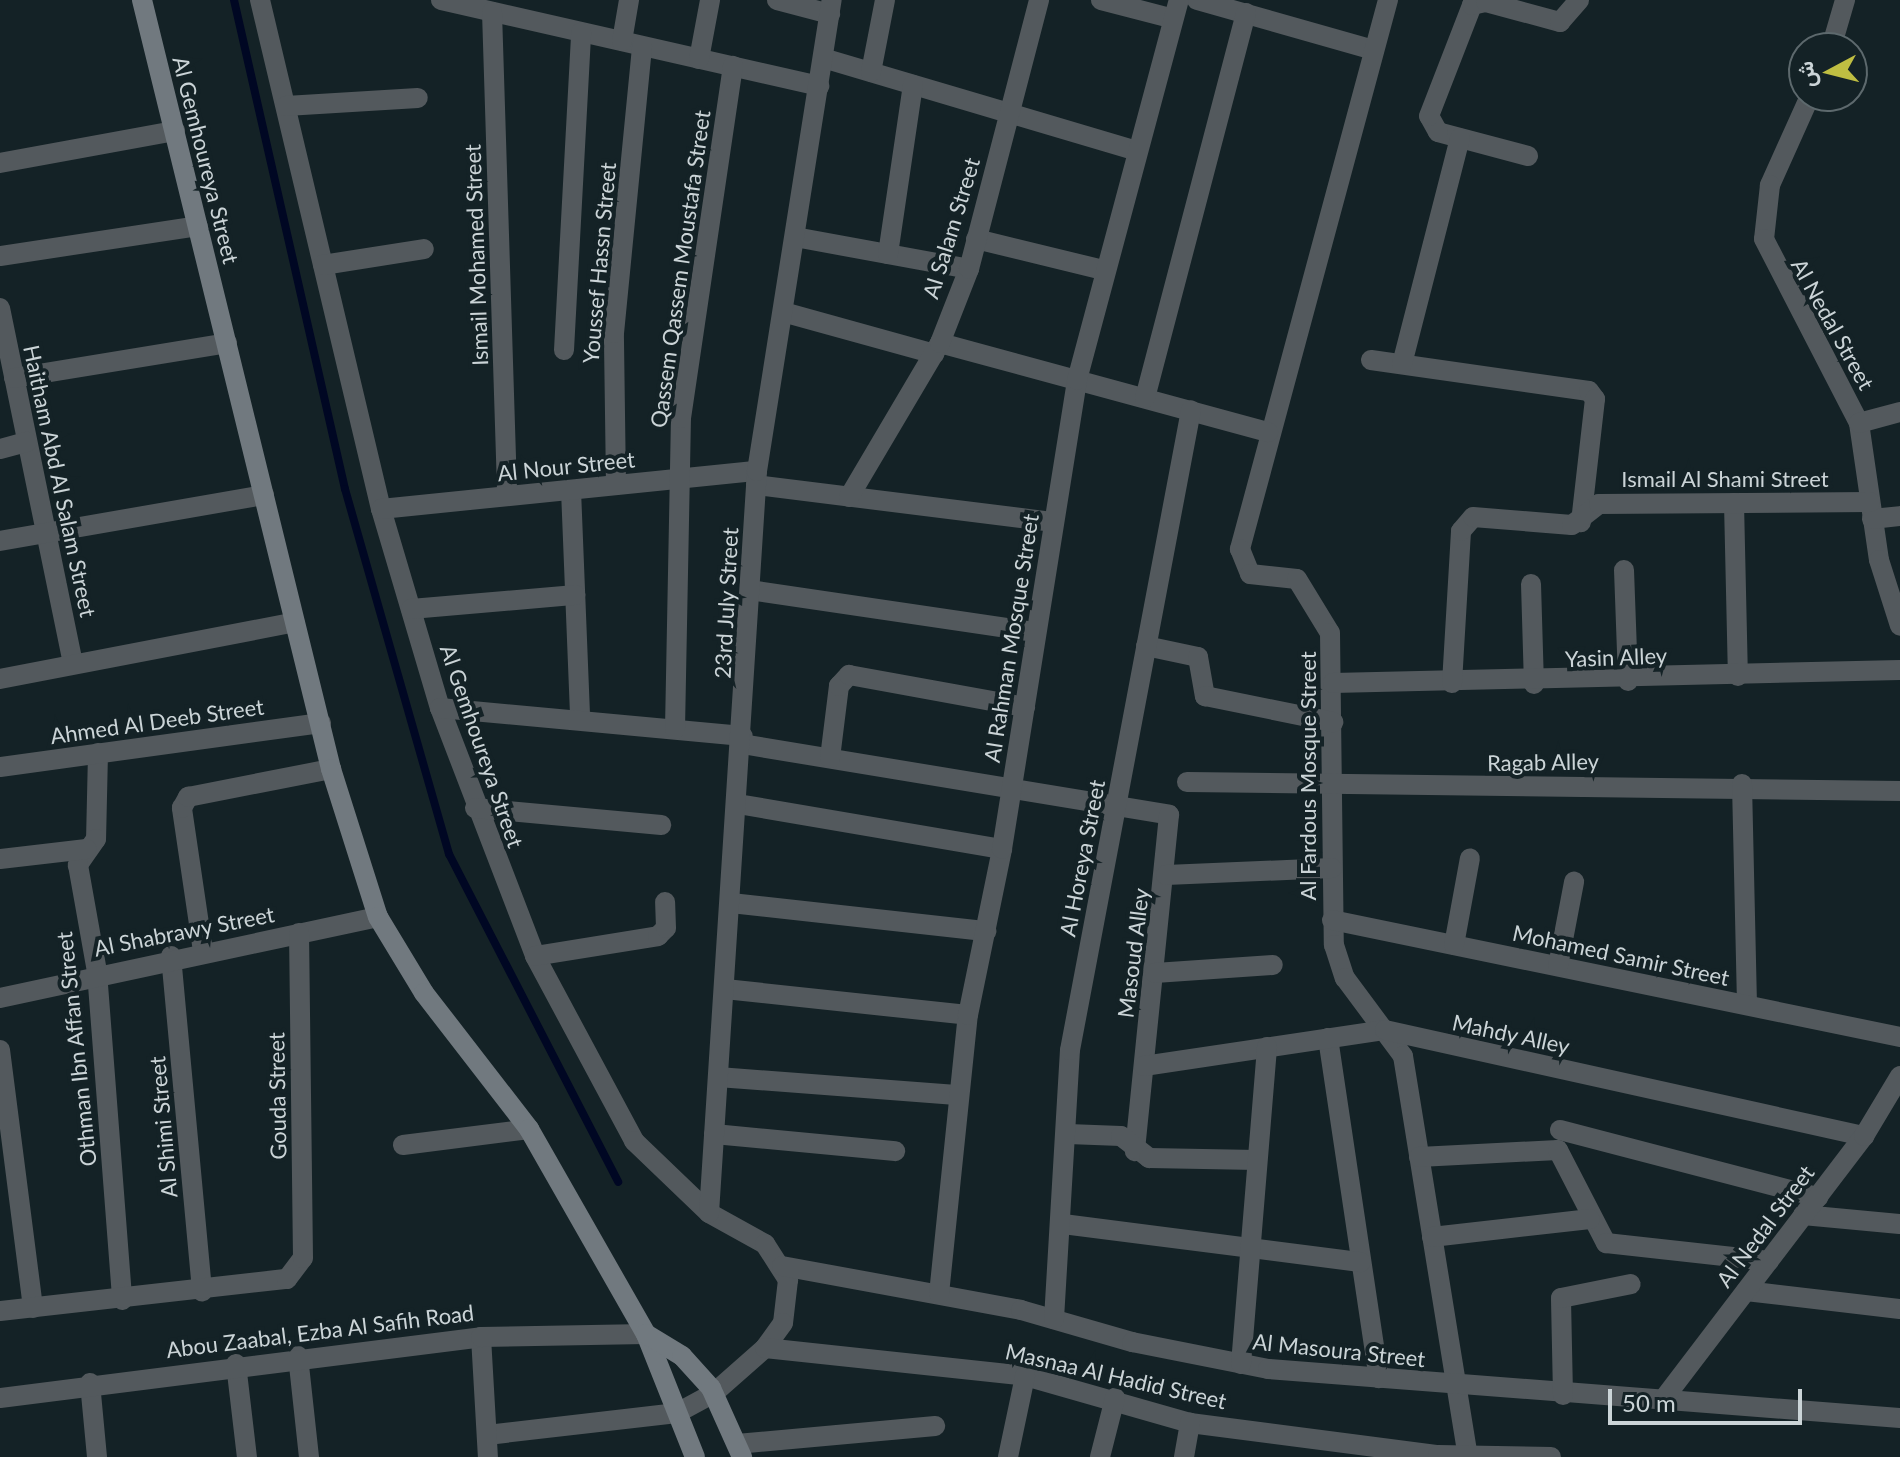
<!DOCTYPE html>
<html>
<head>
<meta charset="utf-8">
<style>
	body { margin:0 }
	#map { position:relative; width:1900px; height:1457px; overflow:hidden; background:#142226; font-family:Lato,Vazirmatn,sans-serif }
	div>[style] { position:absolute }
	.stream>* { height:8px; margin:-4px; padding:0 4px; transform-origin:4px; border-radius:4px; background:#000723 }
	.minor>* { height:20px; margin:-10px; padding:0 10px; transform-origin:10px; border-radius:10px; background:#53595d }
	.secondary>* { height:20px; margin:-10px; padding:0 10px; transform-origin:10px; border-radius:10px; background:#71797f }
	span { translate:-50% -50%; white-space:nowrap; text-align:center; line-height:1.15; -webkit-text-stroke:8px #142226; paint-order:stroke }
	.street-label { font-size:22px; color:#cbd4d7 }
	.north { position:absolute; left:1788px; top:32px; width:80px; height:80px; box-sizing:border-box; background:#142226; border:2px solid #5d696d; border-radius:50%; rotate:263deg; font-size:22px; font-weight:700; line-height:32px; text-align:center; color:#cbd4d7 }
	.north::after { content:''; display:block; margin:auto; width:28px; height:36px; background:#bfbe42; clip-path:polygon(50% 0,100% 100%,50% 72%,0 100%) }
	.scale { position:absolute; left:1608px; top:1389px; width:194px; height:36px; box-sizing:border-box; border:4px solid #cbd4d7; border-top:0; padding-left:10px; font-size:24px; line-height:28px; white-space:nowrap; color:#cbd4d7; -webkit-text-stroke:6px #142226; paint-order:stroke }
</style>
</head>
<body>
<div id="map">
	<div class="stream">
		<i style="left:234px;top:0;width:501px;rotate:77.21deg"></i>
		<i style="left:345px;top:489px;width:380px;rotate:74.1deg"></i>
		<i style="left:449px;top:854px;width:369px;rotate:62.7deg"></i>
	</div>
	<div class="minor">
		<i style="left:260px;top:0;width:523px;rotate:76.63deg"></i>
		<i style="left:381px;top:509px;width:208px;rotate:73.5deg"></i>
		<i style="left:440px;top:708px;width:266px;rotate:69deg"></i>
		<i style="left:535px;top:956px;width:210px;rotate:61.8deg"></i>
		<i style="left:634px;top:1141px;width:104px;rotate:43.8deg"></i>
		<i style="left:709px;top:1213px;width:64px;rotate:29deg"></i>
		<i style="left:765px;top:1244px;width:43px;rotate:57.4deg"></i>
		<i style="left:788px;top:1280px;width:43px;rotate:96.6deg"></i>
		<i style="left:783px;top:1323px;width:31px;rotate:126deg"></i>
		<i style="left:765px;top:1348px;width:68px;rotate:138.6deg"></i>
		<i style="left:714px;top:1393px;width:42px;rotate:151.6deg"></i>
		<i style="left:677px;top:1413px;width:191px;rotate:173.4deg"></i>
		<i style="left:441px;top:0;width:388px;rotate:12.8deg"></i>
		<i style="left:777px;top:0;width:55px;rotate:14.8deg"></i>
		<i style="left:1101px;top:0;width:71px;rotate:14.6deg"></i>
		<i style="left:1197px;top:0;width:184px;rotate:15.8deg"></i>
		<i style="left:1388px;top:0;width:569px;rotate:105.09deg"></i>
		<i style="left:1240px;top:549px;width:27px;rotate:68deg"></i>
		<i style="left:1250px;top:574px;width:47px;rotate:6.1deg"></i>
		<i style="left:1297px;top:579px;width:63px;rotate:58.6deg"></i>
		<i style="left:1330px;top:633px;width:312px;rotate:89.3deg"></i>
		<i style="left:1334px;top:945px;width:35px;rotate:72deg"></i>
		<i style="left:1345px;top:978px;width:97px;rotate:53.4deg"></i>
		<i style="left:1403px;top:1056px;width:405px;rotate:80.8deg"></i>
		<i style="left:492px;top:12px;width:484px;rotate:88.2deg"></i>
		<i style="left:622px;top:41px;width:42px;rotate:-80.3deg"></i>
		<i style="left:1831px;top:48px;width:50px;rotate:-73.7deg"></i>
		<i style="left:823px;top:58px;width:324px;rotate:16.5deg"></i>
		<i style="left:699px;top:59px;width:60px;rotate:-79.4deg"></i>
		<i style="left:871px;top:72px;width:73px;rotate:-79deg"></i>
		<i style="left:1810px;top:96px;width:98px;rotate:114.2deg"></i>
		<i style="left:1770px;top:185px;width:54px;rotate:96.3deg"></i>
		<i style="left:1764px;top:239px;width:207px;rotate:62.7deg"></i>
		<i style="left:1859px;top:423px;width:138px;rotate:81.7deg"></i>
		<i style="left:1879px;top:560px;width:69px;rotate:72.3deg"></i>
		<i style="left:286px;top:106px;width:132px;rotate:-3.5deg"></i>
		<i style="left:1528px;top:156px;width:93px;rotate:-165.1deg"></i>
		<i style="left:1438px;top:132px;width:18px;rotate:-119deg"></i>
		<i style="left:1429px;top:116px;width:119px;rotate:-68.8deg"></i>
		<i style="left:1472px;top:5px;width:14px;rotate:-12deg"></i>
		<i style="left:1486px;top:2px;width:77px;rotate:15.1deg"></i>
		<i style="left:1560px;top:22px;width:29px;rotate:-49deg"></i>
		<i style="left:0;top:163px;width:178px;rotate:-10.4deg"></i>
		<i style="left:795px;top:237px;width:177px;rotate:10.4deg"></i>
		<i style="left:976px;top:239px;width:131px;rotate:13.7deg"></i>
		<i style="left:888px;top:254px;width:171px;rotate:-81.6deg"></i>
		<i style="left:0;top:256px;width:200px;rotate:-8.6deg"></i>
		<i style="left:323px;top:265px;width:102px;rotate:-9deg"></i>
		<i style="left:0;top:308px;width:363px;rotate:78.4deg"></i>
		<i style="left:783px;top:312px;width:157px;rotate:15.5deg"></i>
		<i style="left:940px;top:343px;width:340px;rotate:15.2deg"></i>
		<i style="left:564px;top:350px;width:318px;rotate:-86.9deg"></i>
		<i style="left:1371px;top:360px;width:220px;rotate:8.1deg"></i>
		<i style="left:1589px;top:391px;width:10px;rotate:53deg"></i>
		<i style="left:1595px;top:399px;width:124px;rotate:96.5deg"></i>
		<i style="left:1402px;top:364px;width:233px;rotate:-75.6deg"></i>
		<i style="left:14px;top:378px;width:216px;rotate:-9.3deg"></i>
		<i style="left:1145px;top:398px;width:398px;rotate:-75.3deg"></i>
		<i style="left:1859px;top:423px;width:42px;rotate:-15deg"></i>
		<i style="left:0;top:449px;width:28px;rotate:-15deg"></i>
		<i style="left:616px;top:485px;width:152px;rotate:-90.8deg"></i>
		<i style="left:614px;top:333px;width:288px;rotate:-84.4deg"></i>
		<i style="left:756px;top:485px;width:300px;rotate:7.1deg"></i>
		<i style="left:571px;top:490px;width:229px;rotate:87.7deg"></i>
		<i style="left:849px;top:497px;width:179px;rotate:-59.4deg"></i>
		<i style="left:940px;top:343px;width:79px;rotate:-68.6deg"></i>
		<i style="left:969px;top:269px;width:278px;rotate:-75.4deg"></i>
		<i style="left:1734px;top:503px;width:173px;rotate:88.7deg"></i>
		<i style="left:381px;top:509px;width:378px;rotate:-5.8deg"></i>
		<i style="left:1872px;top:519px;width:28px;rotate:-6deg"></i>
		<i style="left:0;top:541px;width:268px;rotate:-9.9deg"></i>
		<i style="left:1624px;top:570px;width:111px;rotate:87.9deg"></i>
		<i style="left:1531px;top:584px;width:100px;rotate:88.3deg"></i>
		<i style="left:750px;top:590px;width:289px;rotate:8.4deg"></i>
		<i style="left:411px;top:609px;width:165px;rotate:-4.9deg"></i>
		<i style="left:1146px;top:646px;width:53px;rotate:11.9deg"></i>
		<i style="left:1198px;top:657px;width:40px;rotate:80deg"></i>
		<i style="left:1205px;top:696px;width:131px;rotate:11.5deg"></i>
		<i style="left:0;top:679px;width:300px;rotate:-10.9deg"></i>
		<i style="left:1333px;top:683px;width:567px;rotate:-1.31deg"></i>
		<i style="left:1452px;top:683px;width:152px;rotate:-86.6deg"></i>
		<i style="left:1461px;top:531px;width:18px;rotate:-49deg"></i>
		<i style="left:1473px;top:517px;width:99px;rotate:4.6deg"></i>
		<i style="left:1572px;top:525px;width:34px;rotate:-38deg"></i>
		<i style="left:1599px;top:504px;width:271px;rotate:-0.4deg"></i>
		<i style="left:440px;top:708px;width:304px;rotate:5.3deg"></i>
		<i style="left:675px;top:729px;width:311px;rotate:-88.9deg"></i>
		<i style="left:681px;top:418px;width:356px;rotate:-81.6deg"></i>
		<i style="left:742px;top:744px;width:433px;rotate:9.4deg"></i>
		<i style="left:1169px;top:815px;width:338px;rotate:95.8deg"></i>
		<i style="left:98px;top:753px;width:86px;rotate:91.3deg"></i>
		<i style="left:96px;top:839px;width:32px;rotate:125deg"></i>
		<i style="left:78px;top:865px;width:109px;rotate:79.9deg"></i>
		<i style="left:97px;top:972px;width:329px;rotate:85.6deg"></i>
		<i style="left:830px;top:758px;width:73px;rotate:-82.9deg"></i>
		<i style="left:839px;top:686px;width:15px;rotate:-48deg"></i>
		<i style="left:849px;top:675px;width:179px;rotate:10.3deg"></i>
		<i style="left:0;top:767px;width:324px;rotate:-7.8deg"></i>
		<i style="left:1187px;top:782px;width:713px;rotate:0.72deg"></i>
		<i style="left:1742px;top:784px;width:221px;rotate:88.7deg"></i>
		<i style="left:738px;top:804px;width:268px;rotate:9.7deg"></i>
		<i style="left:475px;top:808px;width:187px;rotate:5.2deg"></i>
		<i style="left:0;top:859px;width:87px;rotate:-6.6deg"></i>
		<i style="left:1166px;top:875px;width:166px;rotate:-2.4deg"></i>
		<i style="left:731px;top:903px;width:257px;rotate:6.3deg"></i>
		<i style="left:1332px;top:920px;width:580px;rotate:11.64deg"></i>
		<i style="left:1454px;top:945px;width:88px;rotate:-79.6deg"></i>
		<i style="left:203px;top:951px;width:145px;rotate:-98.4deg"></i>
		<i style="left:182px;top:808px;width:13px;rotate:-61deg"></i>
		<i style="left:188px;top:797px;width:146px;rotate:-11.1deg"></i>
		<i style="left:171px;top:956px;width:337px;rotate:84.7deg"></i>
		<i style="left:535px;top:956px;width:125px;rotate:-9.2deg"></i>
		<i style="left:658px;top:936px;width:11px;rotate:-45deg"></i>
		<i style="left:666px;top:928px;width:26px;rotate:-92deg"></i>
		<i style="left:1558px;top:966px;width:86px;rotate:-79.2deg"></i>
		<i style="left:1155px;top:973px;width:118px;rotate:-3.9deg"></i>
		<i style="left:725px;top:989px;width:244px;rotate:6.1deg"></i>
		<i style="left:0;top:998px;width:387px;rotate:-12.1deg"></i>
		<i style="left:1328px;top:1038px;width:344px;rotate:81.5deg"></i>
		<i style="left:0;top:1050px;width:260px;rotate:82.7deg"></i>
		<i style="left:1144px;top:1066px;width:244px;rotate:-8.5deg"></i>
		<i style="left:1385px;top:1030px;width:491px;rotate:12.5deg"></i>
		<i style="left:718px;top:1077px;width:239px;rotate:4.3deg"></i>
		<i style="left:1560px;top:1130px;width:267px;rotate:14.6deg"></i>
		<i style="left:714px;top:1134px;width:182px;rotate:5.4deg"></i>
		<i style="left:1068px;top:1134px;width:53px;rotate:2.2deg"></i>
		<i style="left:1121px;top:1136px;width:36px;rotate:38deg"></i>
		<i style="left:1149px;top:1158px;width:108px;rotate:1.1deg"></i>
		<i style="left:403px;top:1145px;width:127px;rotate:-7.2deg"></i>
		<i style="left:1419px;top:1157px;width:139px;rotate:-2.9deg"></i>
		<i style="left:1558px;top:1150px;width:105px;rotate:62.7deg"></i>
		<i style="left:1606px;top:1243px;width:164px;rotate:6.3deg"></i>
		<i style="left:709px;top:1213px;width:744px;rotate:-86.3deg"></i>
		<i style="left:757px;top:471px;width:477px;rotate:-81deg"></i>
		<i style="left:1803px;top:1215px;width:97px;rotate:5.3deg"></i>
		<i style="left:1063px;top:1224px;width:300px;rotate:7.3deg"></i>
		<i style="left:1432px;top:1237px;width:159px;rotate:-6.5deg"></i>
		<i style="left:782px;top:1266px;width:243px;rotate:10.4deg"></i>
		<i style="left:1021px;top:1310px;width:116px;rotate:16.1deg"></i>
		<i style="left:1132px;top:1342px;width:139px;rotate:11.2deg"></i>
		<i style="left:1268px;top:1369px;width:634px;rotate:4.43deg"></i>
		<i style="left:1746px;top:1291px;width:155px;rotate:6.7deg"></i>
		<i style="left:939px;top:1294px;width:281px;rotate:-84.1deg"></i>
		<i style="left:968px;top:1015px;width:169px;rotate:-78.4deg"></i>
		<i style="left:1002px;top:849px;width:475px;rotate:-80.9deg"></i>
		<i style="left:1077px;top:380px;width:393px;rotate:-75deg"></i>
		<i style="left:0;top:1311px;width:289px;rotate:-6.4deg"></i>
		<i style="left:287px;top:1279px;width:26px;rotate:-53deg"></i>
		<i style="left:303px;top:1258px;width:325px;rotate:-90.7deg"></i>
		<i style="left:1054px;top:1319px;width:269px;rotate:-86.6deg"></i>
		<i style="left:1070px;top:1050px;width:651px;rotate:-79.29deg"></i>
		<i style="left:481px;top:1337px;width:120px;rotate:86.7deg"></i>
		<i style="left:765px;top:1348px;width:262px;rotate:6.1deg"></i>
		<i style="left:1025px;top:1376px;width:172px;rotate:15.9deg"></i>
		<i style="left:1190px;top:1423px;width:250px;rotate:7.4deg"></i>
		<i style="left:1438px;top:1455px;width:113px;rotate:1deg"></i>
		<i style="left:298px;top:1356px;width:102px;rotate:83.8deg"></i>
		<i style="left:236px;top:1364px;width:94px;rotate:83.3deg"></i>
		<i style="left:1241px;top:1364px;width:318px;rotate:-85.3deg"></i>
		<i style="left:90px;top:1383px;width:74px;rotate:84.6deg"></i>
		<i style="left:1563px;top:1395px;width:97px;rotate:-91.2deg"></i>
		<i style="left:1561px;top:1298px;width:71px;rotate:-11.3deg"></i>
		<i style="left:0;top:1398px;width:485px;rotate:-7.2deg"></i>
		<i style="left:481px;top:1337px;width:165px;rotate:-1deg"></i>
		<i style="left:1662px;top:1401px;width:333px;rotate:-52.7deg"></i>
		<i style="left:1864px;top:1136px;width:70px;rotate:-59deg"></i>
		<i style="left:737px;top:1444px;width:199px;rotate:-5.2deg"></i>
		<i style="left:1008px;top:1457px;width:83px;rotate:-78.1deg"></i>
		<i style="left:1100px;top:1457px;width:61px;rotate:-75.7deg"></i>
		<i style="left:1184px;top:1457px;width:35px;rotate:-80deg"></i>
	</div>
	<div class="secondary">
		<i style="left:142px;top:0;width:792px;rotate:76.19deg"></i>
		<i style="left:331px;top:769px;width:155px;rotate:72.4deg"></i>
		<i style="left:378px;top:917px;width:89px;rotate:58.8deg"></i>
		<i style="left:424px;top:993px;width:172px;rotate:52.3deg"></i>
		<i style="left:529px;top:1129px;width:236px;rotate:60.3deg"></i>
		<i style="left:646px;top:1334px;width:132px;rotate:68.3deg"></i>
		<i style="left:646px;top:1334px;width:42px;rotate:31.4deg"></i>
		<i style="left:682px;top:1356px;width:43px;rotate:47.8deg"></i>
		<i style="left:711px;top:1388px;width:76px;rotate:65.8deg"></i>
	</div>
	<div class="street-label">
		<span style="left:206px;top:160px;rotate:76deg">Al Gemhoureya Street</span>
		<span style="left:951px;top:228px;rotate:-73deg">Al Salam Street</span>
		<span style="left:476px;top:255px;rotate:-92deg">Ismail Mohamed Street</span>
		<span style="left:599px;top:263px;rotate:-85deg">Youssef Hassn Street</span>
		<span style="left:680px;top:269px;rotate:-82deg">Qassem Qassem Moustafa Street</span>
		<span style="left:1833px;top:324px;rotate:61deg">Al Nedal Street</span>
		<span style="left:566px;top:466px;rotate:-6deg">Al Nour Street</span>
		<span style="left:1725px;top:479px">Ismail Al Shami Street</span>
		<span style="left:60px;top:481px;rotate:78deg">Haitham Abd Al Salam Street</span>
		<span style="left:726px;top:603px;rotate:-87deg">23rd July Street</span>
		<span style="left:1011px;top:638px;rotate:-81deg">Al Rahman Mosque Street</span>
		<span style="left:1616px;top:657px;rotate:-2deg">Yasin Alley</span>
		<span style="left:157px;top:721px;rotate:-8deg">Ahmed Al Deeb Street</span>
		<span style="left:482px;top:746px;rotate:71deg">Al Gemhoureya Street</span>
		<span style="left:1543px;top:762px;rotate:-1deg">Ragab Alley</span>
		<span style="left:1308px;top:776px;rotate:-90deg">Al Fardous Mosque Street</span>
		<span style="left:1082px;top:858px;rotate:-79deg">Al Horeya Street</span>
		<span style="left:184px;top:931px;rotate:-11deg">Al Shabrawy Street</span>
		<span style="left:1133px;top:953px;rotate:-83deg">Masoud Alley</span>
		<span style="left:1621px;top:955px;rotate:12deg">Mohamed Samir Street</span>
		<span style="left:1511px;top:1034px;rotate:12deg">Mahdy Alley</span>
		<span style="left:76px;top:1049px;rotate:-96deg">Othman Ibn Affan Street</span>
		<span style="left:277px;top:1096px;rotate:-91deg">Gouda Street</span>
		<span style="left:163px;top:1127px;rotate:-95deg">Al Shimi Street</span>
		<span style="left:1765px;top:1226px;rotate:-53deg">Al Nedal Street</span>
		<span style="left:320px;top:1331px;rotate:-7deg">Abou Zaabal, Ezba Al Safih Road</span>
		<span style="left:1339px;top:1350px;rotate:6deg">Al Masoura Street</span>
		<span style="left:1116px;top:1376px;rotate:13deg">Masnaa Al Hadid Street</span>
	</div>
	<div class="north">ش</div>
	<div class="scale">50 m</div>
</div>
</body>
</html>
